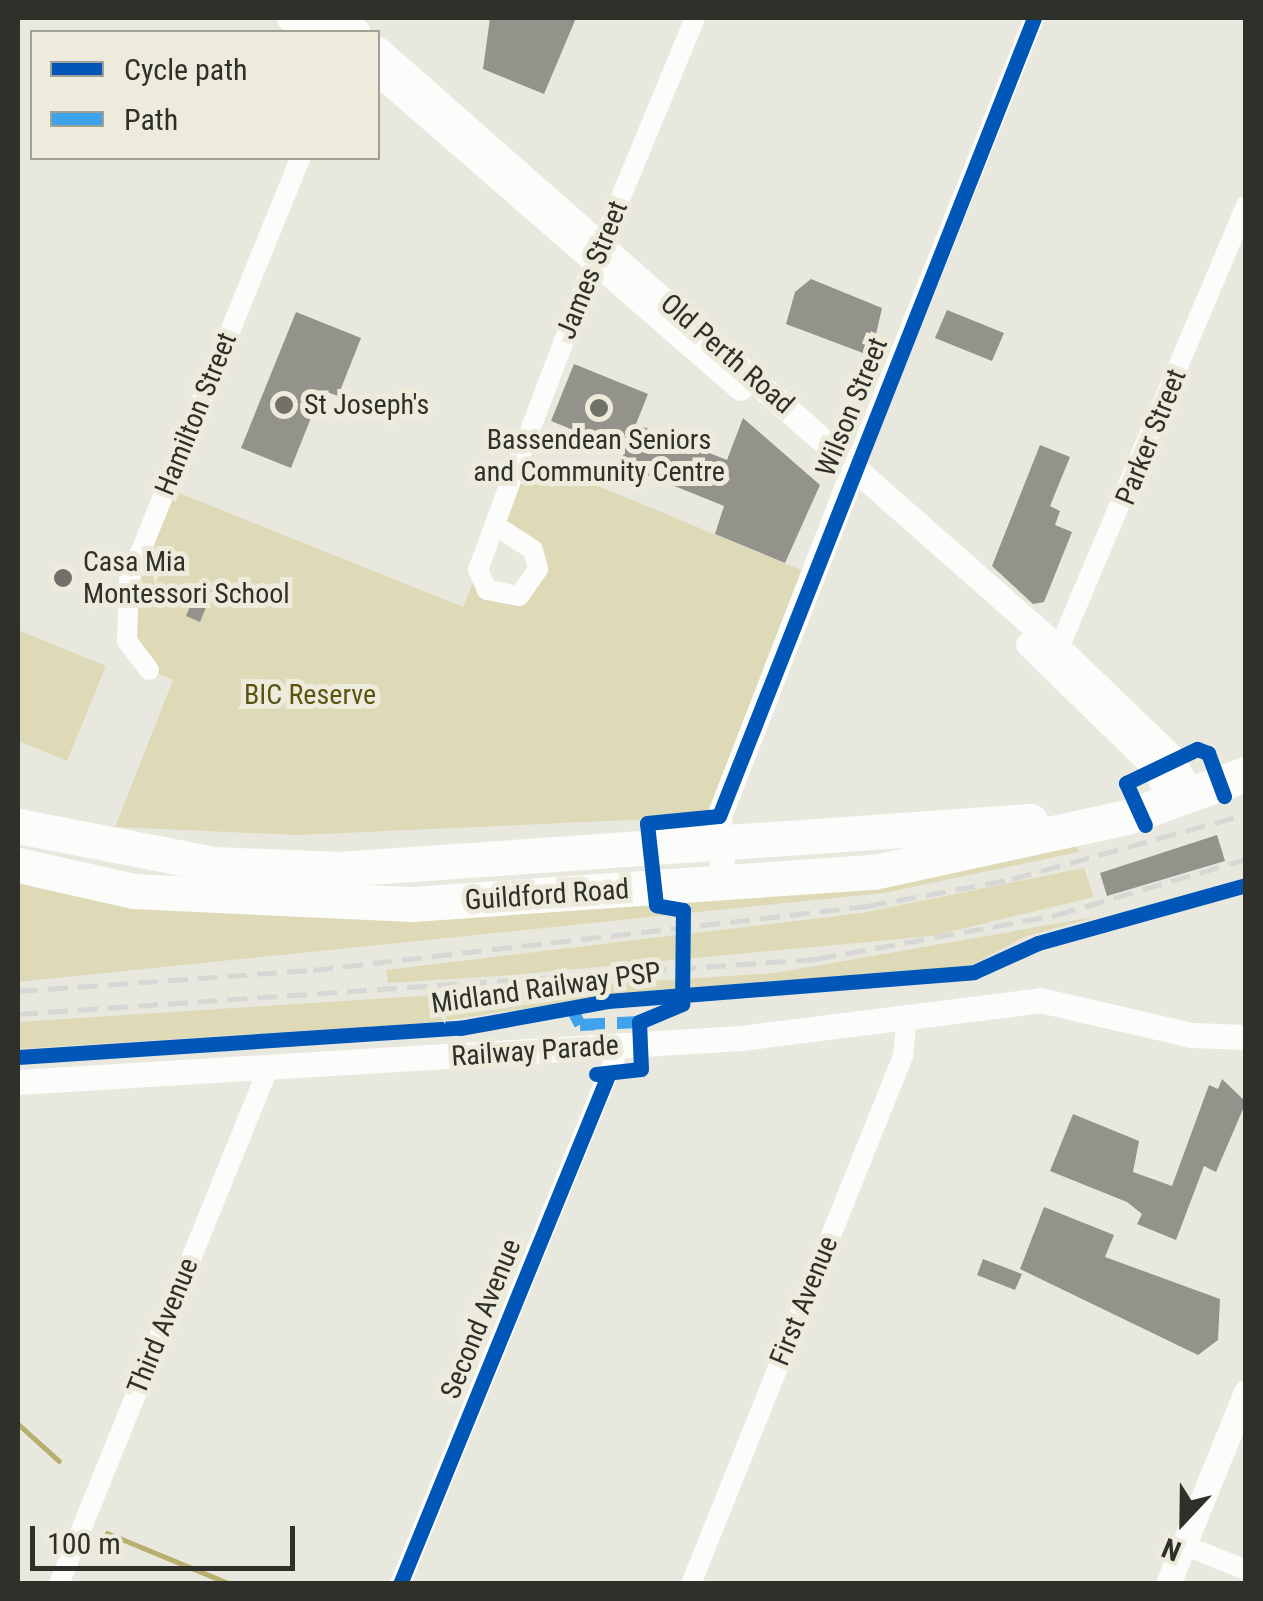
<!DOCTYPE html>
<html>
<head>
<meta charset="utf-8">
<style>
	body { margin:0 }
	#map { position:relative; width:1263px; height:1601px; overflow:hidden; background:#e9e8df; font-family:"Roboto Condensed",sans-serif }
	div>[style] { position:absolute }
	.green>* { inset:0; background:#dedab7 }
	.stream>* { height:5px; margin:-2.5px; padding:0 2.5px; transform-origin:2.5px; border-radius:2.5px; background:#b7af6e }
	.building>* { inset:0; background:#93928b }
	.minor>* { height:20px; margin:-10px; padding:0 10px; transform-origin:10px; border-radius:10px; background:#fcfcfa }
	.tertiary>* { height:25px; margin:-12.5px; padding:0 12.5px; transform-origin:12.5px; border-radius:12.5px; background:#fcfcfa }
	.trunk>* { height:35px; margin:-17.5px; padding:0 17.5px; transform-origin:17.5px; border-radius:17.5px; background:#fcfcfa }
	.rail>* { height:5px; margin-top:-2.5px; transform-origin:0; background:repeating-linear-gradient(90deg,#d7d7d5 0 20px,transparent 0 30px) }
	.quiet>* { height:12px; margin-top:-6px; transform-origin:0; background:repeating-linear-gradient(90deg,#3ea3eb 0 25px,transparent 0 37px) }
	.cycleway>* { height:15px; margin:-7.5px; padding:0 7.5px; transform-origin:7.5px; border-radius:7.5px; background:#0057b8 }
	.dots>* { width:28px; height:28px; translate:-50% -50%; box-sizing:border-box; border:5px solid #edebdb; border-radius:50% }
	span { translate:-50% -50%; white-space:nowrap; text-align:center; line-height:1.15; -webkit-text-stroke:10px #edebdb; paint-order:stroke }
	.street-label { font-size:28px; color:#30302a }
	.poi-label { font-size:28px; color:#30302a }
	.left { translate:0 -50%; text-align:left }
	.park-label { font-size:28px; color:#5c5411 }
	.frame { position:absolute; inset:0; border:20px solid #30302a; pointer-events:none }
	.legend { position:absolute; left:30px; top:30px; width:350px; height:130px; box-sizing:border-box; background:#edebdb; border:2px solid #a1a094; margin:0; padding:12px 18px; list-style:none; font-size:30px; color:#30302a }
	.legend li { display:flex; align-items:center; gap:20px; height:50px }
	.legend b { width:50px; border:2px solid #a1a094 }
	.north { position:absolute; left:1133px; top:1471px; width:100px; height:100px; -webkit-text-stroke:8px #edebdb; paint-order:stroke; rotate:202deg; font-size:28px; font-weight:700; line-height:40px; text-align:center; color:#30302a }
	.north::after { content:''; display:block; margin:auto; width:35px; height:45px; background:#30302a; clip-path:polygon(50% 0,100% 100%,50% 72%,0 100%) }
	.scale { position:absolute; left:30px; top:1526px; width:265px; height:45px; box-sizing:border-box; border:5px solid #30302a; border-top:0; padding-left:12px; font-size:30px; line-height:35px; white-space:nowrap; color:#30302a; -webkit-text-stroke:8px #edebdb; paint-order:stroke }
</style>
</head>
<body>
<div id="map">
	<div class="green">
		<i style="clip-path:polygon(521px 454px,813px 575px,719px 816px,299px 835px,115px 827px,173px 680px,149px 670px,123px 620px,167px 488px,463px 607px,478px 570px,502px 597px,538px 569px,495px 525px)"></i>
		<i style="clip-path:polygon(18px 630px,106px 666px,67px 761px,18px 741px)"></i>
		<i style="clip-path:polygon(1072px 840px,1079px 852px,884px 893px,18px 982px,18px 876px,226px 912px)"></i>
		<i style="clip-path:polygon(1084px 868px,1094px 897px,932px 936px,512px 975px,388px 983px,386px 970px,861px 913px)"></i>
		<i style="clip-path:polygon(1100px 916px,1024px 937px,968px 967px,645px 991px,428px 1023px,18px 1049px,18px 1022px,775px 973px)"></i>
	</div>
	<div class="stream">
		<i style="left:18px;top:1424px;width:55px;rotate:42.1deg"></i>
		<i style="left:107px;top:1533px;width:133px;rotate:22.5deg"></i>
	</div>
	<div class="building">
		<i style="clip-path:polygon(490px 18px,576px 18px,544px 94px,483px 69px)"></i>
		<i style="clip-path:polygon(811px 279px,882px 308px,871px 356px,786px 324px,795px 292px)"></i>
		<i style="clip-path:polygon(947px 310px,1004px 333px,992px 361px,935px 338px)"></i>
		<i style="clip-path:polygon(296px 312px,361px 338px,338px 396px,322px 390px,291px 468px,241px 448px)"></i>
		<i style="clip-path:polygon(574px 364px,648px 394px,636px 424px,727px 460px,743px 418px,820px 485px,785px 563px,715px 534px,724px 506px,620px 464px,625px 451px,551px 421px)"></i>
		<i style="clip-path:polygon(1040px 445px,1070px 457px,1050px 506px,1060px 511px,1055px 525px,1072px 532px,1044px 602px,1033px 604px,992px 566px)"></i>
		<i style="clip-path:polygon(199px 584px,213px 590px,200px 622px,186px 616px)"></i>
		<i style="clip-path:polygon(1217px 835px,1225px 861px,1107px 896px,1100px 873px)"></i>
		<i style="clip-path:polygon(1222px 1079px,1246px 1102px,1216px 1172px,1204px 1166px,1176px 1240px,1137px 1224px,1142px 1214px,1127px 1202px,1050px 1171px,1073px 1114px,1139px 1141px,1133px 1172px,1172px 1186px,1209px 1085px,1218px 1089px)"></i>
		<i style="clip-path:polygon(1044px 1207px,1114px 1235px,1105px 1257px,1220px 1299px,1218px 1340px,1198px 1355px,1020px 1269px)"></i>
		<i style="clip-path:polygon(983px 1259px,1022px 1274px,1015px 1290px,977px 1275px)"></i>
	</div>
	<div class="minor">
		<i style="left:855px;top:466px;width:482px;rotate:-68.2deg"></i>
		<i style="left:495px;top:525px;width:45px;rotate:33.3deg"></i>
		<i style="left:533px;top:550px;width:20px;rotate:75deg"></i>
		<i style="left:538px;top:569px;width:33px;rotate:125deg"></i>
		<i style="left:519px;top:596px;width:33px;rotate:-169deg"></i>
		<i style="left:487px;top:590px;width:22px;rotate:-114deg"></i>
		<i style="left:478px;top:570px;width:124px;rotate:-69.7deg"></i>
		<i style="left:521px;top:454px;width:205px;rotate:-69.2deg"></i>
		<i style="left:594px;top:262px;width:264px;rotate:-67.5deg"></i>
		<i style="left:1054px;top:660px;width:493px;rotate:-67.1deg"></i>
		<i style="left:149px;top:670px;width:36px;rotate:-127deg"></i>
		<i style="left:127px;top:641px;width:61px;rotate:-88.1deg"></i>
		<i style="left:129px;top:580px;width:455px;rotate:-67.9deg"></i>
		<i style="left:1184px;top:1545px;width:67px;rotate:22deg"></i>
		<i style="left:59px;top:1584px;width:556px;rotate:-67.91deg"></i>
		<i style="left:400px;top:1584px;width:582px;rotate:-67.8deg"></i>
		<i style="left:691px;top:1584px;width:569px;rotate:-68.12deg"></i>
		<i style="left:903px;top:1056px;width:39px;rotate:-84deg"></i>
	</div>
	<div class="tertiary">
		<i style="left:289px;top:18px;width:34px;rotate:24deg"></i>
		<i style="left:331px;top:18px;width:30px;rotate:27deg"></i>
		<i style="left:378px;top:49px;width:911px;rotate:41.35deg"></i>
		<i style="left:1062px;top:651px;width:149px;rotate:43.9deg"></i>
		<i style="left:1169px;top:754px;width:47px;rotate:60.7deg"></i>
		<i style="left:378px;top:73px;width:480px;rotate:41deg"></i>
		<i style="left:1028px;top:644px;width:175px;rotate:44.3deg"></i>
		<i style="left:1153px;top:766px;width:40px;rotate:62deg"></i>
		<i style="left:723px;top:882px;width:66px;rotate:-93.5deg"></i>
		<i style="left:719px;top:816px;width:375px;rotate:-68.8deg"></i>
		<i style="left:18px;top:1082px;width:724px;rotate:-3.48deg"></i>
		<i style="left:741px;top:1038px;width:301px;rotate:-7.2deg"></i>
		<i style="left:1040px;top:1000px;width:156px;rotate:13deg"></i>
		<i style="left:1192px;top:1035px;width:54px;rotate:2.1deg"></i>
		<i style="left:1168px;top:1584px;width:207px;rotate:-67.9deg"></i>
	</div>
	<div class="trunk">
		<i style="left:18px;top:826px;width:199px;rotate:11deg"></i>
		<i style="left:213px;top:864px;width:126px;rotate:2.3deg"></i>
		<i style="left:339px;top:869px;width:693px;rotate:-3.97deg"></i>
		<i style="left:18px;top:865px;width:118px;rotate:12.7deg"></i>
		<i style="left:133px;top:891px;width:279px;rotate:2.7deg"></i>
		<i style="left:412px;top:904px;width:463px;rotate:-4deg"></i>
		<i style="left:874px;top:872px;width:259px;rotate:-12.3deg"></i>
		<i style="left:1127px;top:817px;width:127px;rotate:-19.9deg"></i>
	</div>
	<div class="rail">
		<i style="left:18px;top:991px;width:296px;rotate:-4.1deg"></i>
		<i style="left:313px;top:970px;width:558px;rotate:-6.59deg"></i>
		<i style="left:867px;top:906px;width:147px;rotate:-10.5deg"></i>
		<i style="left:1012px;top:879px;width:243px;rotate:-15.5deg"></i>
		<i style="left:18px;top:1014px;width:800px;rotate:-3.94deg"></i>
		<i style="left:816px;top:959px;width:244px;rotate:-10.4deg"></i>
		<i style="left:1056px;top:915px;width:198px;rotate:-16.4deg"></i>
	</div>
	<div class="quiet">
		<i style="left:571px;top:1007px;width:20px;rotate:63deg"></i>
		<i style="left:580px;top:1025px;width:59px;rotate:-2.9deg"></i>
	</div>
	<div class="cycleway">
		<i style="left:1145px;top:825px;width:46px;rotate:-114.3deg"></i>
		<i style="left:1126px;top:783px;width:79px;rotate:-25.6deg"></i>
		<i style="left:1197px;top:749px;width:12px;rotate:20deg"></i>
		<i style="left:1208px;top:753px;width:46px;rotate:69.6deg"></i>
		<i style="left:682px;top:1004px;width:94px;rotate:-89.4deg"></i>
		<i style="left:683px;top:910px;width:27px;rotate:-170deg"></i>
		<i style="left:656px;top:905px;width:82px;rotate:-96.3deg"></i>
		<i style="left:647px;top:823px;width:72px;rotate:-5.6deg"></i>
		<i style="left:719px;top:816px;width:858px;rotate:-68.46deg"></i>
		<i style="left:18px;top:1057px;width:443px;rotate:-3.8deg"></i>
		<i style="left:460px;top:1028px;width:150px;rotate:-10.3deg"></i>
		<i style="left:608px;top:1001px;width:367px;rotate:-4.5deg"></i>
		<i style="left:974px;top:972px;width:70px;rotate:-24.4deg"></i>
		<i style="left:1038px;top:943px;width:216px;rotate:-15.6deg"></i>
		<i style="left:596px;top:1074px;width:45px;rotate:-6.3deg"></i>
		<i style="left:641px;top:1069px;width:47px;rotate:-92.4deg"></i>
		<i style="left:639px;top:1022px;width:47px;rotate:-22.7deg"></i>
		<i style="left:400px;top:1584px;width:552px;rotate:-67.76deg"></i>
	</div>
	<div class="dots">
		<i style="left:284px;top:405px;background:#717069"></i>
		<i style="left:599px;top:408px;background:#717069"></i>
		<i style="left:63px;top:578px;background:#717069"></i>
	</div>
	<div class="street-label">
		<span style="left:592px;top:270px;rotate:-68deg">James Street</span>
		<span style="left:727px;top:354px;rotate:41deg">Old Perth Road</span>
		<span style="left:852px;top:407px;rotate:-68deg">Wilson Street</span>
		<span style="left:196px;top:414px;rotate:-68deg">Hamilton Street</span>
		<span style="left:1151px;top:437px;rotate:-68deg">Parker Street</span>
		<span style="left:547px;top:895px;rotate:-4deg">Guildford Road</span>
		<span style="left:546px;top:988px;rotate:-8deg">Midland Railway PSP</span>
		<span style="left:535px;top:1051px;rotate:-4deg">Railway Parade</span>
		<span style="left:804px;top:1301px;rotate:-68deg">First Avenue</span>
		<span style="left:481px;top:1319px;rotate:-68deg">Second Avenue</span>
		<span style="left:163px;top:1326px;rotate:-68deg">Third Avenue</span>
	</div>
	<div class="poi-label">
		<span class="left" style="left:304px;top:405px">St Joseph's</span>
		<span style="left:599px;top:456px">Bassendean Seniors<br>and Community Centre</span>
		<span class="left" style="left:83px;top:578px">Casa Mia<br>Montessori School</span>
	</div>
	<div class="park-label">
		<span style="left:310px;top:695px">BIC Reserve</span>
	</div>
	<div class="frame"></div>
	<ul class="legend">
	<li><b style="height:12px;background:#0057b8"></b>Cycle path</li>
	<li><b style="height:12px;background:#3ea3eb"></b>Path</li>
	</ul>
	<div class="north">N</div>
	<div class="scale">100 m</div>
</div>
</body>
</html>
